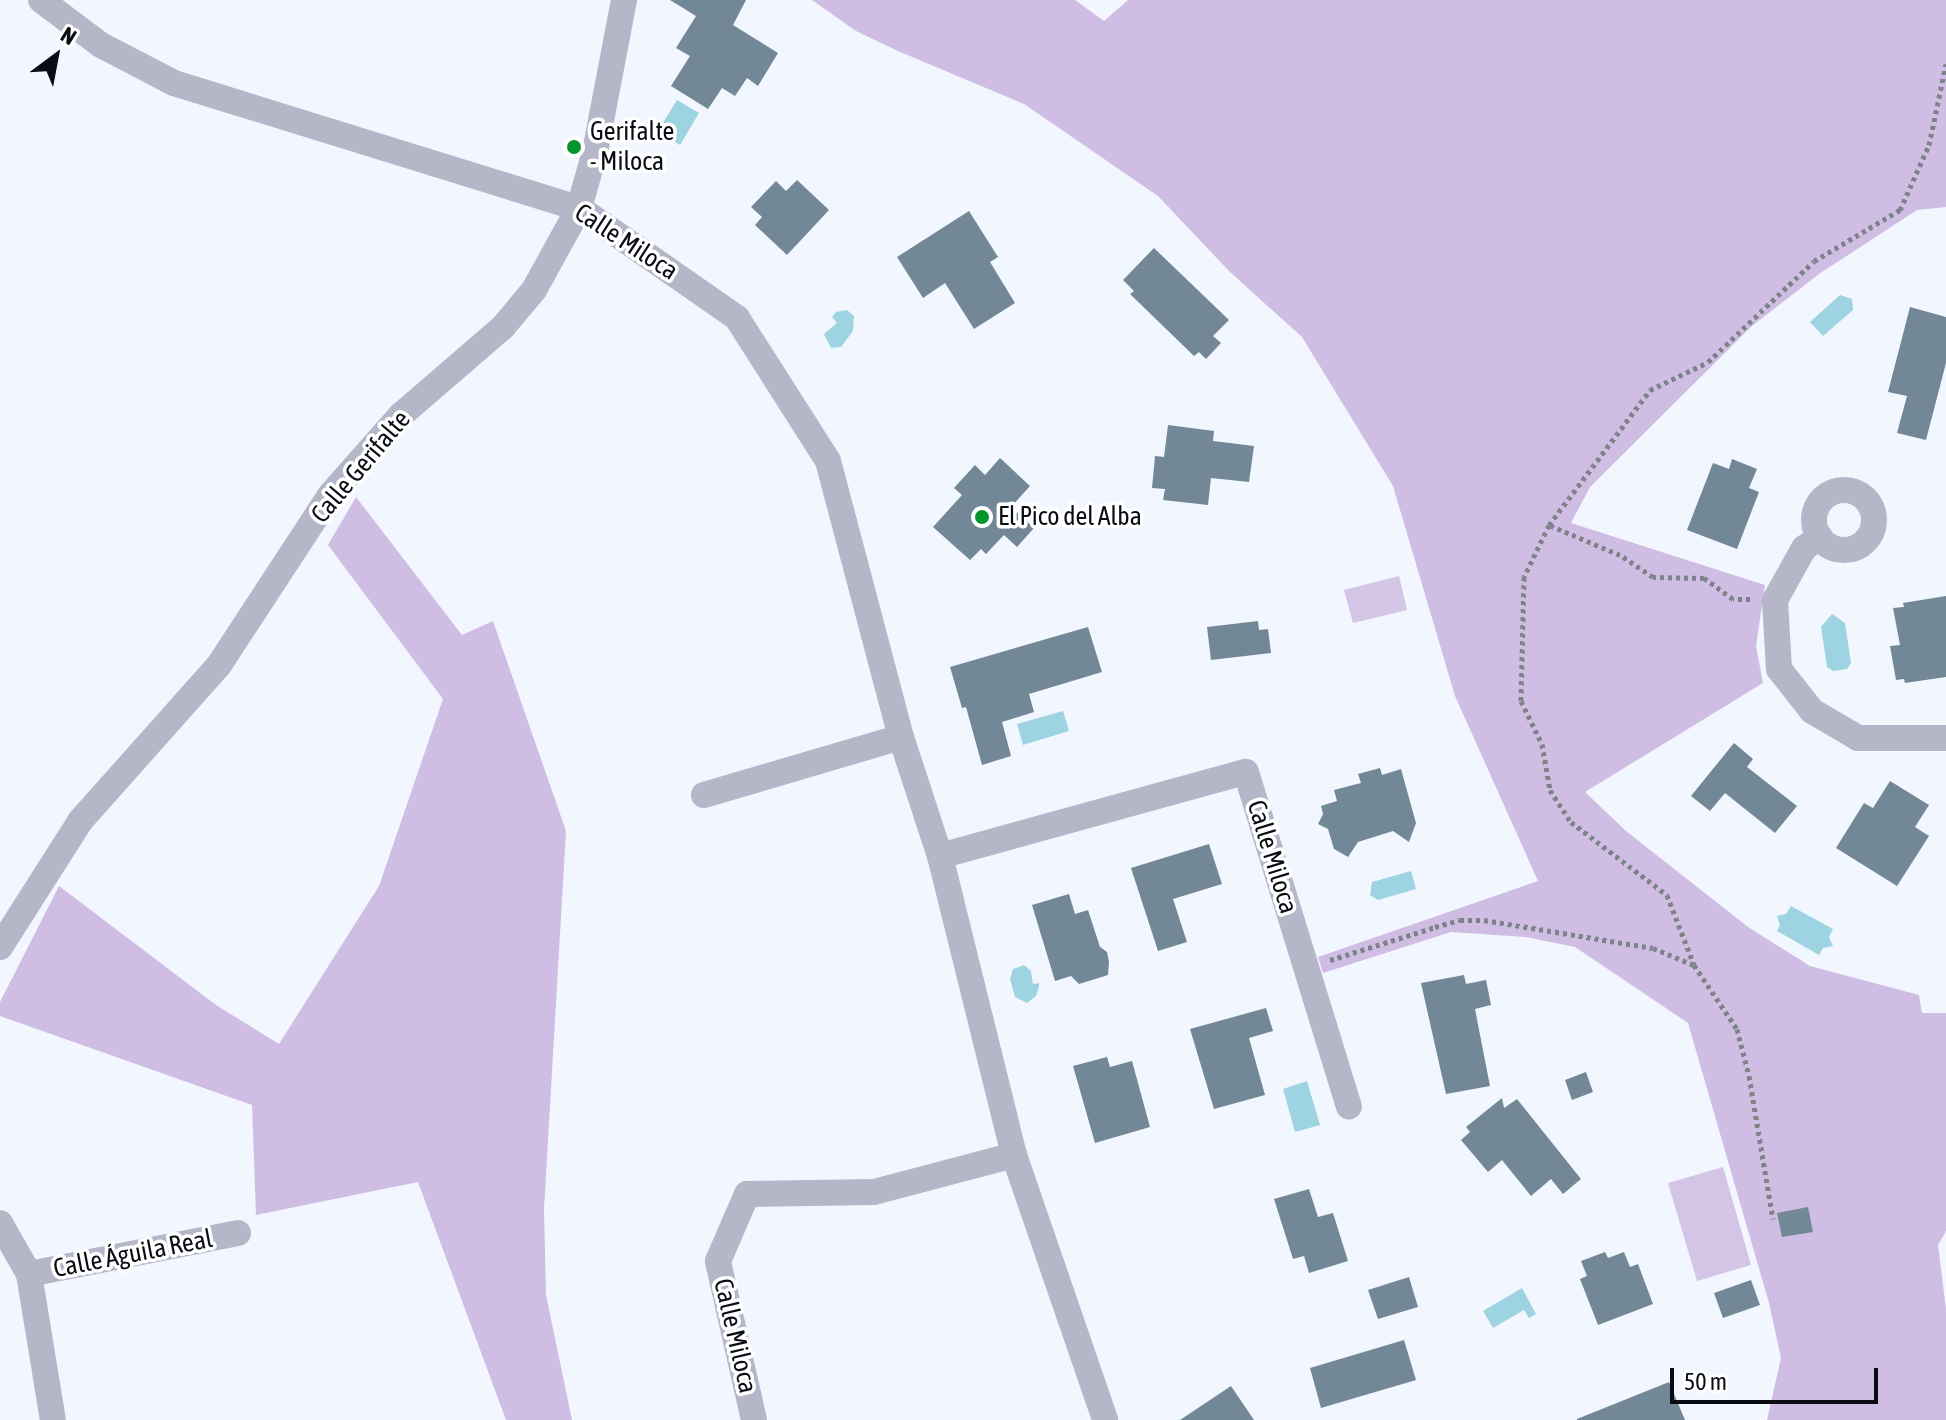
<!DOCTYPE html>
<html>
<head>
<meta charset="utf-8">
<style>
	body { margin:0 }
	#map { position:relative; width:1946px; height:1420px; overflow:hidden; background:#f1f6ff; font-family:"Asap Condensed",sans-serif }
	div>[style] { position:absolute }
	.green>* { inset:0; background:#d4c5e6 }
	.forest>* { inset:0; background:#cfbde4 }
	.water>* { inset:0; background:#9ed4e1 }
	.building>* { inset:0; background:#738896 }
	.path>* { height:5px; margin-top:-2.5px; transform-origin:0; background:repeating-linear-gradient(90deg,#7e838a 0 4px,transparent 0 8px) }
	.street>* { height:26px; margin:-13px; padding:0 13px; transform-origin:13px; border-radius:13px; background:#b5b7c9 }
	.street>.ring { margin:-13px; padding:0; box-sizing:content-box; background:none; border:26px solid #b5b7c9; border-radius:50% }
	.dots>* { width:22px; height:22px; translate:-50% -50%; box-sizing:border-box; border:4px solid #fff; border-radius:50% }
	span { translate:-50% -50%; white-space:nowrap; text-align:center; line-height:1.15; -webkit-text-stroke:7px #fff; paint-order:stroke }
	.poi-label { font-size:26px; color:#090d13 }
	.left { translate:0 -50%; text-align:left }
	.street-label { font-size:26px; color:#090d13 }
	.north { position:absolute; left:16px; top:16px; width:80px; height:80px; -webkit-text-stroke:6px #fff; paint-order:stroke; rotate:32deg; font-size:22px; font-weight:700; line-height:32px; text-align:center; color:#090d13 }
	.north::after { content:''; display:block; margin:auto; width:28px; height:36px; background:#090d13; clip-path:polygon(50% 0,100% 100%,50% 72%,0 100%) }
	.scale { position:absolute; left:1670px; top:1368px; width:208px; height:36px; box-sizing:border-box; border:4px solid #090d13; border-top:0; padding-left:10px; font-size:24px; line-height:28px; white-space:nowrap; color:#090d13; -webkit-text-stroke:6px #fff; paint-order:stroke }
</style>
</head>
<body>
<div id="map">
	<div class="green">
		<i style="clip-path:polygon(1399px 576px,1407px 610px,1353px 623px,1344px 590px)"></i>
		<i style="clip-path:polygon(1723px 1167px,1751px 1265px,1697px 1281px,1668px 1183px)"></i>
	</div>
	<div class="forest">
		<i style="clip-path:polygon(812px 0,1075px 0,1104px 21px,1128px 0,1946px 0,1946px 207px,1917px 210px,1819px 274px,1752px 326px,1590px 487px,1571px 523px,1765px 585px,1756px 646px,1763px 683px,1585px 792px,1626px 831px,1748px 927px,1810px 966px,1919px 995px,1922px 1013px,1946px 1013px,1946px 1231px,1938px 1245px,1946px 1309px,1946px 1420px,1767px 1420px,1781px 1358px,1769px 1303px,1688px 1023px,1575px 947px,1526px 937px,1451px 932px,1323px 973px,1318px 957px,1538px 881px,1455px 696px,1393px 486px,1302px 337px,1229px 271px,1158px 196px,1024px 104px,898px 51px,856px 31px)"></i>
		<i style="clip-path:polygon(356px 497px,462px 635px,493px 621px,566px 831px,544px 1209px,546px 1295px,572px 1420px,506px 1420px,418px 1182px,256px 1215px,252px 1105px,0 1016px,0 1002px,59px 886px,216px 1005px,279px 1044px,379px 886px,443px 699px,328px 545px)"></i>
	</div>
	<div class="water">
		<i style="clip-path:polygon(677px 100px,699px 113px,680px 145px,658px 131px)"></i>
		<i style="clip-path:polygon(1840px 295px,1852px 299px,1853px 310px,1823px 336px,1810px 322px)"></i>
		<i style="clip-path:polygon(847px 310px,854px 316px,853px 331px,841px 347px,831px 348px,824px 334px,837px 323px,832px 317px,836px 312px)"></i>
		<i style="clip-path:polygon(1832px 614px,1845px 623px,1851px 663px,1847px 669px,1833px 671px,1827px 667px,1821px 627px)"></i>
		<i style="clip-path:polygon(1063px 711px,1069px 731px,1023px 745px,1017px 724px)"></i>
		<i style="clip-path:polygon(1411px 871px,1416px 889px,1378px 900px,1370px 895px,1372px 882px)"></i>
		<i style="clip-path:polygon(1791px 906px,1833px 929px,1829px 937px,1833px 946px,1823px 948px,1819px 955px,1777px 931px,1780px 925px,1777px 916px,1786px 914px)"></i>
		<i style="clip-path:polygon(1024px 965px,1031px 971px,1033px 984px,1039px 983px,1039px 987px,1036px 996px,1027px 1003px,1015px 997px,1010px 979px,1013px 969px)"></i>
		<i style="clip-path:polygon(1307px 1081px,1320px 1125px,1295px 1132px,1283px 1089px)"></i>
		<i style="clip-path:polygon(1522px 1288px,1536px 1314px,1529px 1318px,1524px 1310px,1493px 1328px,1483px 1311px)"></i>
	</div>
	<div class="building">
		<i style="clip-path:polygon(670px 0,746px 0,733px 25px,778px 53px,758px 86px,747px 78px,735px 96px,722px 88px,708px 109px,671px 86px,690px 56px,676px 48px,696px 16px)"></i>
		<i style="clip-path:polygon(797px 180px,829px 210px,787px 255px,755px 225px,762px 217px,751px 207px,776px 181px,786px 191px)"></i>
		<i style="clip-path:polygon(969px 211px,998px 257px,990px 262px,1015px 303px,974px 329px,945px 283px,923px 298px,897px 257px)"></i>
		<i style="clip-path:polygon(1154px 248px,1229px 320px,1213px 336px,1221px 343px,1206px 359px,1199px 352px,1194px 356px,1130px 294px,1134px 291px,1123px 280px)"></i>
		<i style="clip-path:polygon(1910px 307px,1946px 317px,1946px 363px,1926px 440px,1897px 433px,1907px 396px,1888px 392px)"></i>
		<i style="clip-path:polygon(1168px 425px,1214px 431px,1213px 441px,1254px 446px,1249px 482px,1211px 478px,1208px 505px,1163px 500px,1165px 489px,1152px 488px,1155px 456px,1164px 457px)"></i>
		<i style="clip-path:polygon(1000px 458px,1030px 486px,1011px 507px,1034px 528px,1017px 547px,1004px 535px,986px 554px,981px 549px,970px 560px,933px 527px,962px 495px,954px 488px,975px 465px,985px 475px)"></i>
		<i style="clip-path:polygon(1732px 459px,1757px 469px,1749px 488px,1759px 492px,1737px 549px,1687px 530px,1713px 463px,1729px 469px)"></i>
		<i style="clip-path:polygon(1946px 596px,1946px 677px,1905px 683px,1904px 679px,1896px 680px,1890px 646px,1900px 645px,1893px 608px,1904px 607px,1903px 603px)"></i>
		<i style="clip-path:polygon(1258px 621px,1259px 630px,1268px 629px,1271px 653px,1211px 660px,1207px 627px)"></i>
		<i style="clip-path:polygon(1088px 627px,1102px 672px,1029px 694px,1034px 712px,1002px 722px,1011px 756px,982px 765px,966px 707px,962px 708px,950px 667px)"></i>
		<i style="clip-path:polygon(1734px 743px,1753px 759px,1747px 767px,1797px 806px,1775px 833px,1725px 793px,1710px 811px,1691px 796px)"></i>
		<i style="clip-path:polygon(1380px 768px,1382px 775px,1401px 769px,1416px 823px,1409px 842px,1393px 831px,1358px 842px,1348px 857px,1334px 849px,1328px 829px,1318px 824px,1323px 814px,1321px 806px,1337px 801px,1334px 790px,1361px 783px,1358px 774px)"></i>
		<i style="clip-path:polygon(1890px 781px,1929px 805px,1915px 827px,1929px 836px,1897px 886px,1836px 848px,1864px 803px,1873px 808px)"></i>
		<i style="clip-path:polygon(1209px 844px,1222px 884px,1173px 899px,1187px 942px,1158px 951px,1131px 868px)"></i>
		<i style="clip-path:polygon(1069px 894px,1075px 914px,1088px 910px,1100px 947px,1107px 952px,1109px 962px,1108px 975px,1079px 984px,1071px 976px,1055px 981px,1032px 905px)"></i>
		<i style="clip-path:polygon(1464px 975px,1466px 984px,1486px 980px,1491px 1005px,1475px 1009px,1490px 1086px,1446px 1094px,1421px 983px)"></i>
		<i style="clip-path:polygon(1266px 1008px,1273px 1031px,1249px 1038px,1265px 1095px,1214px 1109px,1190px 1029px)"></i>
		<i style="clip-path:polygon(1107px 1057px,1110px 1067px,1132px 1061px,1150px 1127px,1095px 1143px,1073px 1066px)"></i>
		<i style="clip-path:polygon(1586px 1072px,1593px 1092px,1572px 1100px,1565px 1080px)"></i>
		<i style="clip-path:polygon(1502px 1098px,1504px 1108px,1517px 1099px,1581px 1179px,1563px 1194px,1551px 1179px,1531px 1196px,1502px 1160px,1488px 1172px,1461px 1140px,1470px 1132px,1466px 1127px)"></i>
		<i style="clip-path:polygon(1309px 1189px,1318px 1217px,1333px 1213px,1348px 1261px,1309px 1273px,1304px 1256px,1293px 1259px,1274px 1199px)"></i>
		<i style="clip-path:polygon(1808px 1207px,1813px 1232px,1782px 1237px,1777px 1213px)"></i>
		<i style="clip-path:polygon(1605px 1252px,1608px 1258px,1624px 1252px,1630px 1267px,1638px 1264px,1653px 1304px,1598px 1325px,1580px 1279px,1587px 1276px,1581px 1261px)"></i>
		<i style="clip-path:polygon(1409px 1277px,1418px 1307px,1378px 1319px,1368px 1290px)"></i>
		<i style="clip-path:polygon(1751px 1280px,1760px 1305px,1723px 1318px,1714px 1293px)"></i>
		<i style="clip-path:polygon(1404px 1340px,1416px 1380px,1321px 1408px,1310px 1368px)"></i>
		<i style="clip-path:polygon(1669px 1382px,1685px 1420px,1577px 1420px,1577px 1419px)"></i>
		<i style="clip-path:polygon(1231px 1386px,1254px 1420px,1180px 1420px)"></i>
	</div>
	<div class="path">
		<i style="left:1549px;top:525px;width:58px;rotate:115.7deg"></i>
		<i style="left:1524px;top:577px;width:124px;rotate:91.4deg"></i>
		<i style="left:1521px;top:701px;width:48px;rotate:64deg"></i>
		<i style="left:1542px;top:744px;width:47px;rotate:80.1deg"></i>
		<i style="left:1550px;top:790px;width:38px;rotate:57deg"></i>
		<i style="left:1571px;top:822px;width:121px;rotate:37.2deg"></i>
		<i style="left:1667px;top:895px;width:75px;rotate:68.9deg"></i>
		<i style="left:1750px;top:599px;width:17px;rotate:180deg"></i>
		<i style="left:1733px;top:599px;width:36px;rotate:-144deg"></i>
		<i style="left:1704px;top:578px;width:51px;rotate:-178.9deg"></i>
		<i style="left:1653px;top:577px;width:40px;rotate:-146deg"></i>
		<i style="left:1620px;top:555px;width:77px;rotate:-157.1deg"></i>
		<i style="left:1549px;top:525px;width:169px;rotate:-53.2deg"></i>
		<i style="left:1650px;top:390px;width:64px;rotate:-25.8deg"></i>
		<i style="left:1708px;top:362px;width:146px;rotate:-43.6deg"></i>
		<i style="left:1814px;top:261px;width:100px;rotate:-30.7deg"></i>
		<i style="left:1900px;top:210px;width:71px;rotate:-66deg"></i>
		<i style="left:1929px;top:145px;width:83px;rotate:-78.1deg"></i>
		<i style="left:1330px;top:960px;width:110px;rotate:-17.4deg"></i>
		<i style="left:1435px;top:927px;width:26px;rotate:-16deg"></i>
		<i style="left:1460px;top:920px;width:24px"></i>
		<i style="left:1484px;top:920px;width:171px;rotate:9.4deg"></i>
		<i style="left:1653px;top:948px;width:44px;rotate:22.5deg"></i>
		<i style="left:1694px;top:965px;width:77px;rotate:56.1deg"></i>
		<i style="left:1737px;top:1029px;width:49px;rotate:75.7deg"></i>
		<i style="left:1749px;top:1076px;width:145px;rotate:80.5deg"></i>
	</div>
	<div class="street">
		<i style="left:41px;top:0;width:75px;rotate:36.9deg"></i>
		<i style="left:101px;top:45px;width:82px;rotate:27.5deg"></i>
		<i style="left:174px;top:83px;width:424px;rotate:17.2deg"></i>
		<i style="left:579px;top:208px;width:193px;rotate:34.8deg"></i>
		<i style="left:737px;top:318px;width:169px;rotate:57.5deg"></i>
		<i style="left:828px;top:461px;width:285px;rotate:75.2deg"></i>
		<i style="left:901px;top:737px;width:125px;rotate:71.9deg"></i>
		<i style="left:940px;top:856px;width:308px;rotate:76.1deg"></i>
		<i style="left:1014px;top:1155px;width:280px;rotate:71deg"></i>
		<i class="ring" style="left:1814px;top:490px;width:34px;height:34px"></i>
		<i style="left:1820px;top:537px;width:19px;rotate:145deg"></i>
		<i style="left:1804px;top:548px;width:60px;rotate:119.1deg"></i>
		<i style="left:1775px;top:600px;width:69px;rotate:86.7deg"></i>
		<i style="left:1779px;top:669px;width:53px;rotate:51.8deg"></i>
		<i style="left:1812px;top:711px;width:53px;rotate:30.4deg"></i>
		<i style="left:1858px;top:738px;width:88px"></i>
		<i style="left:704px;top:795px;width:205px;rotate:-16.4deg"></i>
		<i style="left:940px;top:856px;width:317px;rotate:-15.4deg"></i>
		<i style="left:1246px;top:772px;width:350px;rotate:72.9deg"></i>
		<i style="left:0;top:947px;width:151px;rotate:-57.5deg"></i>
		<i style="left:81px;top:820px;width:208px;rotate:-48.3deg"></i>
		<i style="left:219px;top:665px;width:204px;rotate:-56.8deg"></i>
		<i style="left:331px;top:494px;width:106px;rotate:-48.5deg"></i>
		<i style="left:401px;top:415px;width:135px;rotate:-40.8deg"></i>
		<i style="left:503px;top:327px;width:48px;rotate:-50deg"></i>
		<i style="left:534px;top:290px;width:94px;rotate:-61.2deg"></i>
		<i style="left:579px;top:208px;width:58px;rotate:-74.1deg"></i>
		<i style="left:595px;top:152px;width:155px;rotate:-79.2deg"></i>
		<i style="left:0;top:1223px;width:59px;rotate:60.4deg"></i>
		<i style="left:29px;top:1274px;width:148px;rotate:80.7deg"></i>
		<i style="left:29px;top:1274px;width:213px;rotate:-11.1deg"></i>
		<i style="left:754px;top:1420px;width:163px;rotate:-102.8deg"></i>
		<i style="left:718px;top:1261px;width:73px;rotate:-66.6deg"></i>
		<i style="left:747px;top:1194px;width:127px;rotate:-0.9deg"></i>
		<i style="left:874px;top:1192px;width:145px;rotate:-14.8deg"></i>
	</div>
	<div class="dots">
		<i style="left:574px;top:147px;background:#03952c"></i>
		<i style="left:982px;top:517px;background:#03952c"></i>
	</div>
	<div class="poi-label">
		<span class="left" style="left:590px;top:147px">Gerifalte<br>- Miloca</span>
		<span class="left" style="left:998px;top:517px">El Pico del Alba</span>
	</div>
	<div class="street-label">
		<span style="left:626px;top:242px;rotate:33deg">Calle Miloca</span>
		<span style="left:361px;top:467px;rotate:-50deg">Calle Gerifalte</span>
		<span style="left:1272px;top:857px;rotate:73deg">Calle Miloca</span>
		<span style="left:133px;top:1254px;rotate:-11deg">Calle Águila Real</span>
		<span style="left:735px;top:1336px;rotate:77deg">Calle Miloca</span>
	</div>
	<div class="north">N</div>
	<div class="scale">50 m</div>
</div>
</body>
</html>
